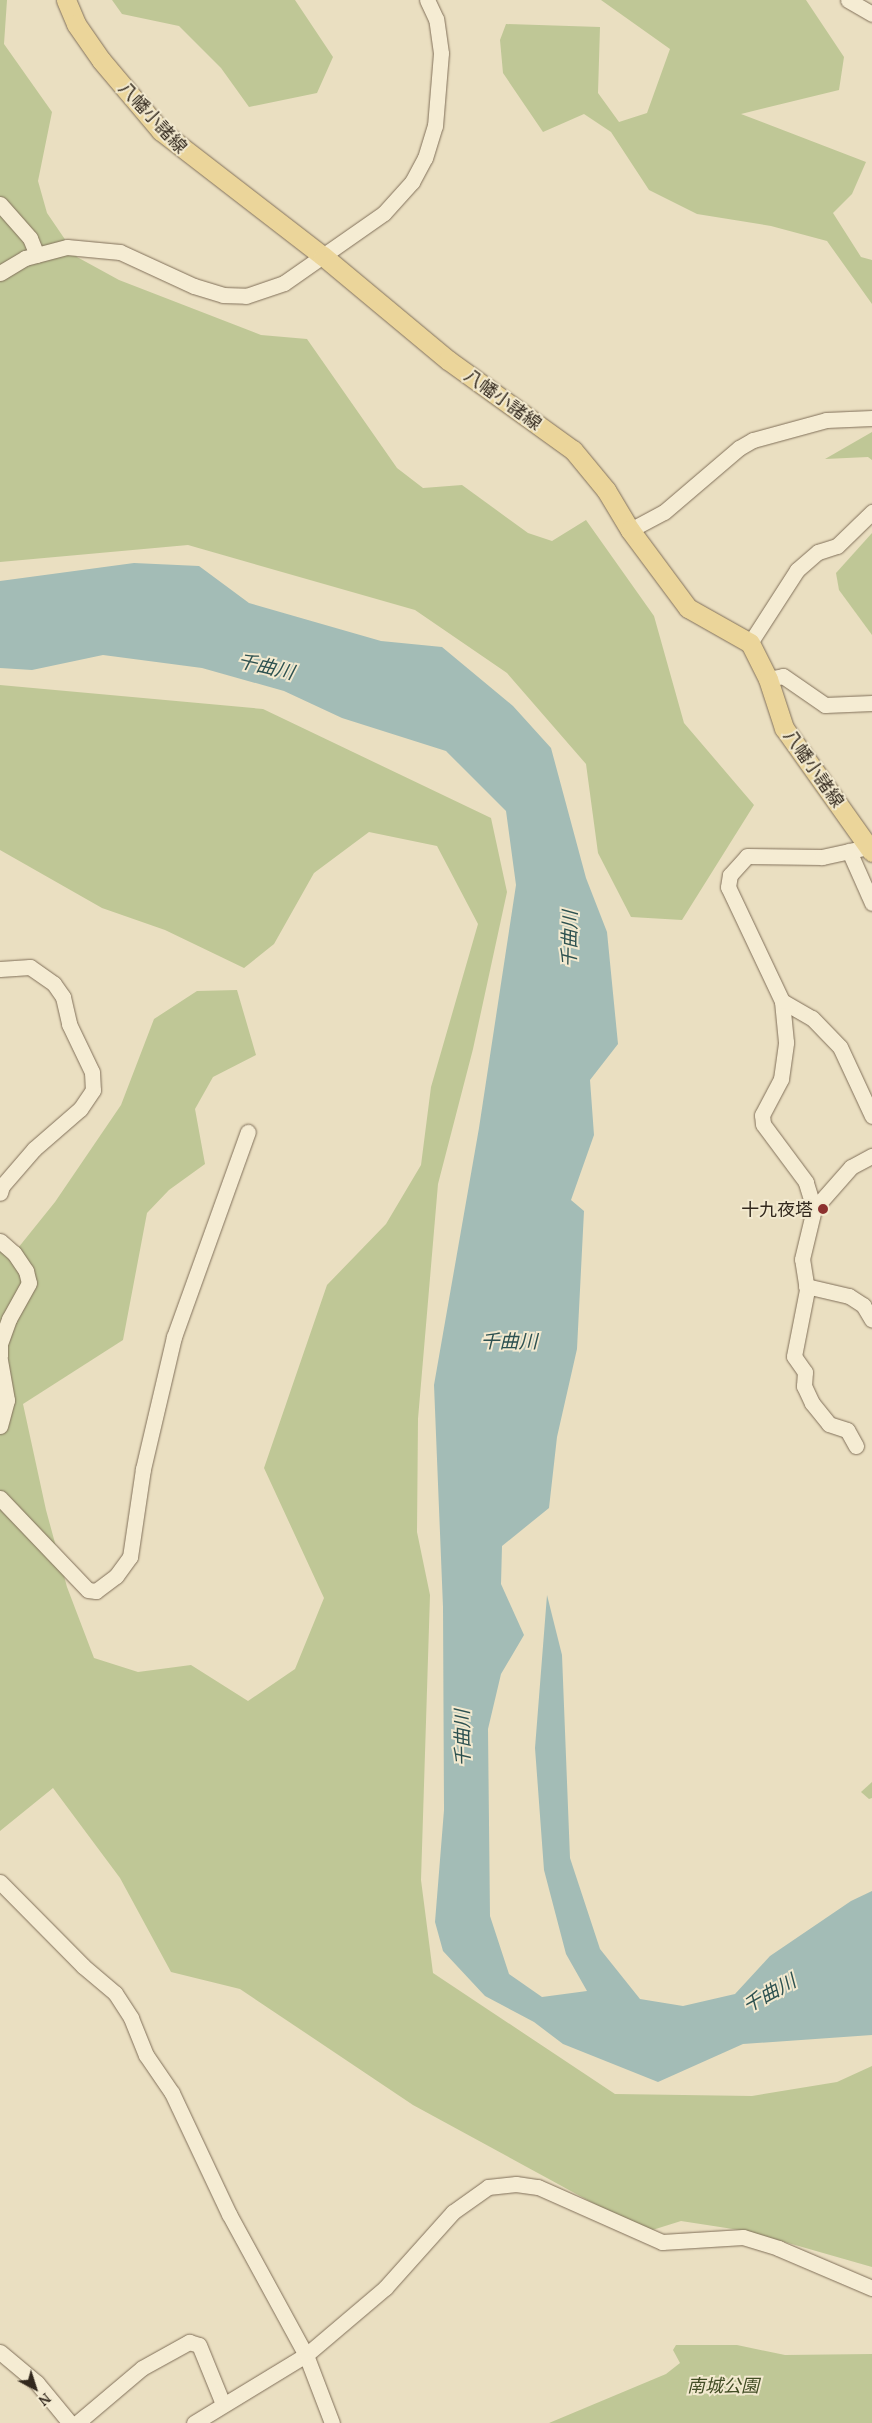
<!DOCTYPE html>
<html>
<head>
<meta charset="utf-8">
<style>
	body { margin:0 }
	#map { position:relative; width:872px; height:2423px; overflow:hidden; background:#eadfc1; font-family:"PT Serif","Noto Sans JP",serif }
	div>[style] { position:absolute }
	.green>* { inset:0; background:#bfc796 }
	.water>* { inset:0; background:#a3bcb6 }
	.roads { filter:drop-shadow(0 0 1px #81705a) drop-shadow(0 0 1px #81705a) }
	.minor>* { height:15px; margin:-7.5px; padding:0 7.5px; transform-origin:7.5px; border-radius:7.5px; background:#f5ecd3 }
	.major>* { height:19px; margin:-9.5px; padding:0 9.5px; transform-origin:9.5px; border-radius:9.5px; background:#ebd59a }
	.dots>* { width:14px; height:14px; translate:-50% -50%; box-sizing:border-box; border:2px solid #f2e9cf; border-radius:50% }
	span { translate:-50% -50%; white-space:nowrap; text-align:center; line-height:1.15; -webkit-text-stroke:4px #f2e9cf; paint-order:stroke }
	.street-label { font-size:18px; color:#32281d }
	.poi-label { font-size:18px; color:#32281d }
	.right { translate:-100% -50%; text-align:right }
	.park-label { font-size:18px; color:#424d25; font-style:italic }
	.water-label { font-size:19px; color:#2d5150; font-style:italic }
	.north { position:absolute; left:10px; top:2363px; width:50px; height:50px; -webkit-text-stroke:4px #f2e9cf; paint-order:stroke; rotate:140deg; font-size:14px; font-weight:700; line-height:20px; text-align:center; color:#32281d }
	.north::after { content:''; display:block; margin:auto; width:18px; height:22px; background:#32281d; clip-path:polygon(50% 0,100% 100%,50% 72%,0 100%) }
</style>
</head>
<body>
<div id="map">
	<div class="green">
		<i style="clip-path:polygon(0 0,7px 0,4px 44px,52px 112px,38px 181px,47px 213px,77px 257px,119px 280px,261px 335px,307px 339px,397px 468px,423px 488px,462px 485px,528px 533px,552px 541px,586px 520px,654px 616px,684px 723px,754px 805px,682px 920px,631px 917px,598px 853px,586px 764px,507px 673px,415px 610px,188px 545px,0 562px)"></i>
		<i style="clip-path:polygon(112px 0,295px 0,333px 57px,317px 93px,249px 107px,221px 68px,179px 26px,122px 14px)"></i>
		<i style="clip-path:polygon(601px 0,806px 0,844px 57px,839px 90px,741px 114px,866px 162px,852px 194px,833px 213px,861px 257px,872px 260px,872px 304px,827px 241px,771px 226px,697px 214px,649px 190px,611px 132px,584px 114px,543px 132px,503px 73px,500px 40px,506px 24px,600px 27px,598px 93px,619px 122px,647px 113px,670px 49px)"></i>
		<i style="clip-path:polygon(872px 432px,872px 460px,868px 457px,825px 459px)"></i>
		<i style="clip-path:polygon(872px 533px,872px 635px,839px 590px,836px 573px)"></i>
		<i style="clip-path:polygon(0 685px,263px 709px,491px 818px,507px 892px,473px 1049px,438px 1184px,418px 1419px,417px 1532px,430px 1595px,421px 1880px,433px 1973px,615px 2094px,752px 2096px,837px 2082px,872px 2066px,872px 2267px,746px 2231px,681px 2221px,646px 2232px,413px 2105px,240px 1989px,171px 1972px,120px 1878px,53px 1788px,0 1831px,0 1249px,14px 1253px,55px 1202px,121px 1105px,154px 1019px,197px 991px,237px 990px,256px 1055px,213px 1077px,195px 1109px,205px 1164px,169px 1190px,147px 1213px,123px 1340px,23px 1404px,46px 1510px,67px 1587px,94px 1658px,138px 1672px,191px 1665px,248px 1701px,295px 1669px,324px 1598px,264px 1468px,327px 1285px,386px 1224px,421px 1165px,431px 1087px,478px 924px,437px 846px,369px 832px,314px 873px,274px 944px,244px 968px,165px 930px,102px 908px,0 850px)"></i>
		<i style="clip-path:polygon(872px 1782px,872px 1798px,869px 1799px,861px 1792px)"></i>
		<i style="clip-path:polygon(676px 2345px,737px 2345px,785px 2355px,872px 2354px,872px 2423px,549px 2423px,666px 2374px,680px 2363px,673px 2350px)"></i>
	</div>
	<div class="water">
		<i style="clip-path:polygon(134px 563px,199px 566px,249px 603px,381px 641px,442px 647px,513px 706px,551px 748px,586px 878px,607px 932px,618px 1044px,590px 1080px,594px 1135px,571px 1200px,584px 1211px,577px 1349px,557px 1437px,549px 1508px,502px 1546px,501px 1584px,524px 1635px,501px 1674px,488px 1729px,490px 1916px,509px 1974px,542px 1997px,587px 1991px,566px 1954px,544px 1870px,535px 1748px,547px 1595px,562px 1655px,570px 1858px,600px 1949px,640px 1999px,683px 2006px,735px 1994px,770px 1956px,851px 1901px,872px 1891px,872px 2035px,743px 2044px,658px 2082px,563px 2044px,534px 2022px,485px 1996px,443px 1951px,435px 1922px,444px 1810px,443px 1607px,434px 1385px,479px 1128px,516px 885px,506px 811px,446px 751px,342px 718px,284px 691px,202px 668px,103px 655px,32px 670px,0 668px,0 581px)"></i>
	</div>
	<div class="roads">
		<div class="minor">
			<i style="left:848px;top:0;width:28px;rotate:30deg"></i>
			<i style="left:0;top:204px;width:45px;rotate:48.6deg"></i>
			<i style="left:30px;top:238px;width:18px;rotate:68deg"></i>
			<i style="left:0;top:273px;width:29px;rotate:-31deg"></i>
			<i style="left:25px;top:258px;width:43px;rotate:-14.7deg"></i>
			<i style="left:67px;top:247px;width:53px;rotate:5.4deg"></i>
			<i style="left:120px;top:252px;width:81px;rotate:24.7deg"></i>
			<i style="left:194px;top:286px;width:30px;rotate:17deg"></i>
			<i style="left:223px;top:295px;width:23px;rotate:2deg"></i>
			<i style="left:246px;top:296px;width:40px;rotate:-18.9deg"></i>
			<i style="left:284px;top:283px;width:122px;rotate:-35deg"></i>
			<i style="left:384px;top:213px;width:42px;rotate:-47.9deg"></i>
			<i style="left:412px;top:182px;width:27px;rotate:-62deg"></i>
			<i style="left:425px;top:158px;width:34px;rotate:-73deg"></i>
			<i style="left:435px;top:126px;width:73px;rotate:-85.3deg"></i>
			<i style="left:441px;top:53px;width:34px;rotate:-98deg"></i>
			<i style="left:436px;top:19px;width:21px;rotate:-115deg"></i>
			<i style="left:630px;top:530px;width:38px;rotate:-28deg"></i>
			<i style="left:664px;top:512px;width:99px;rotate:-40.5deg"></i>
			<i style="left:739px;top:448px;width:16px;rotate:-30deg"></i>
			<i style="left:753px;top:440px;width:76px;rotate:-15.3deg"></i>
			<i style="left:826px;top:420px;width:46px;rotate:-2.5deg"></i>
			<i style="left:750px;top:643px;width:87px;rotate:-57.2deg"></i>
			<i style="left:797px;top:570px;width:28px;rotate:-41deg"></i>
			<i style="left:818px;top:552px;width:20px;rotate:-18deg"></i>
			<i style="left:837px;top:546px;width:49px;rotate:-44.2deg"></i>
			<i style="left:768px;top:679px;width:15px;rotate:-11deg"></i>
			<i style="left:783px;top:676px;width:51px;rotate:34.6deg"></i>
			<i style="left:825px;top:705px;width:47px;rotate:-2.4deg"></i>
			<i style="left:849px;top:851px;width:57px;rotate:66.1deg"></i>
			<i style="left:0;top:969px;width:30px;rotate:-4deg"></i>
			<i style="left:30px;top:967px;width:29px;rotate:35deg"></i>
			<i style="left:54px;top:984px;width:16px;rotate:55deg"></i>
			<i style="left:63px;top:997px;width:28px;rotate:77deg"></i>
			<i style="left:69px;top:1024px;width:53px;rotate:64.4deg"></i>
			<i style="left:92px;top:1072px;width:18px;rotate:87deg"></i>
			<i style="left:93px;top:1090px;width:23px;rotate:124deg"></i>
			<i style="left:80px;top:1109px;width:61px;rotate:139deg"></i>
			<i style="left:34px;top:1149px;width:49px;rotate:130.9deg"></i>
			<i style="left:2px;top:1186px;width:7px;rotate:106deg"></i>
			<i style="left:782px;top:1001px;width:34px;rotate:30deg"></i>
			<i style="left:812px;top:1018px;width:40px;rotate:46deg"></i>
			<i style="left:840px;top:1047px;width:76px;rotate:65.1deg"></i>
			<i style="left:814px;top:1209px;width:56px;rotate:-48.6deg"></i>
			<i style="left:851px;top:1167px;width:24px;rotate:-28deg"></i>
			<i style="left:0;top:1241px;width:18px;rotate:41deg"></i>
			<i style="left:14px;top:1253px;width:22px;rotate:56deg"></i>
			<i style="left:26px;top:1271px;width:12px;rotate:76deg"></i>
			<i style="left:29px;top:1283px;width:41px;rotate:119.1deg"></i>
			<i style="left:9px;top:1319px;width:27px;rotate:110deg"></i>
			<i style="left:0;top:1344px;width:12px;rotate:90deg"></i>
			<i style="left:806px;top:1286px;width:44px;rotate:13.1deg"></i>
			<i style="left:849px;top:1296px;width:17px;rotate:33deg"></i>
			<i style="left:863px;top:1305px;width:17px;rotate:59deg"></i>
			<i style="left:0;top:1360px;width:41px;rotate:80.1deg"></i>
			<i style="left:7px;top:1400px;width:27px;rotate:105deg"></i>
			<i style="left:856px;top:1446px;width:18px;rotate:-119deg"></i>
			<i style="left:847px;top:1430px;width:19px;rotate:-162deg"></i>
			<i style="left:829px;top:1424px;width:27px;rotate:-129deg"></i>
			<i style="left:812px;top:1403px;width:19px;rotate:-115deg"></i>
			<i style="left:804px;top:1386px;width:14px;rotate:-86deg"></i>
			<i style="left:805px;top:1372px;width:19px;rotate:-125deg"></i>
			<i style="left:794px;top:1356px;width:67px;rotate:-78.9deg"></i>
			<i style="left:807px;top:1290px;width:31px;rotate:-99deg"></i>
			<i style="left:802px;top:1259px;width:51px;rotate:-76.5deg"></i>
			<i style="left:814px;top:1209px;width:28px;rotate:-107deg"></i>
			<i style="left:806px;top:1182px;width:72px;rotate:-126.6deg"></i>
			<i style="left:763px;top:1124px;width:9px;rotate:-96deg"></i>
			<i style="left:762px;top:1115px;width:41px;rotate:-62.2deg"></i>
			<i style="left:781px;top:1079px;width:37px;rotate:-82deg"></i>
			<i style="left:786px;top:1042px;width:41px;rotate:-95.6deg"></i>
			<i style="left:782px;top:1001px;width:126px;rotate:-115.3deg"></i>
			<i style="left:728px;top:887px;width:12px;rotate:-81deg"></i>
			<i style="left:730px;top:875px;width:25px;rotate:-48deg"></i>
			<i style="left:747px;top:856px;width:75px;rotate:0.8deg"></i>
			<i style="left:822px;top:857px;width:47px;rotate:-12.3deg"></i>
			<i style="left:0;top:1498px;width:127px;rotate:46.3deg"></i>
			<i style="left:88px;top:1590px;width:8px;rotate:7deg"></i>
			<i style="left:96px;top:1591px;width:25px;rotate:-37deg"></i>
			<i style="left:116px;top:1576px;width:24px;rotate:-54deg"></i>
			<i style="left:130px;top:1557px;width:89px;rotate:-81.6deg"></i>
			<i style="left:143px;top:1469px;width:136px;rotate:-76.8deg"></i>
			<i style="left:174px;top:1337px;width:218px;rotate:-70.2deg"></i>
			<i style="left:0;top:1882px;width:118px;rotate:45.3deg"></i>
			<i style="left:83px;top:1966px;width:42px;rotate:40.2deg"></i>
			<i style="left:115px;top:1993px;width:30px;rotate:57deg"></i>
			<i style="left:131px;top:2018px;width:40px;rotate:68deg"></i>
			<i style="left:146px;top:2055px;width:46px;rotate:55.6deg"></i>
			<i style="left:172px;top:2093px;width:134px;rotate:64.8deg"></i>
			<i style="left:229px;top:2214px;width:161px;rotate:61.4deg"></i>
			<i style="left:306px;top:2355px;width:73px;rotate:69.1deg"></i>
			<i style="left:0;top:2352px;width:48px;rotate:40deg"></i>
			<i style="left:37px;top:2383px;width:52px;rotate:50.5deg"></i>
			<i style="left:77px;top:2423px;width:85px;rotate:-40.2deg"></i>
			<i style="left:142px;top:2368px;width:54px;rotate:-29deg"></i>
			<i style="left:189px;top:2342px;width:10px;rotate:17deg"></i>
			<i style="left:199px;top:2345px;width:64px;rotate:67.9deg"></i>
			<i style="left:194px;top:2423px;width:131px;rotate:-31.3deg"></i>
			<i style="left:306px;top:2355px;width:104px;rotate:-40.3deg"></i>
			<i style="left:385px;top:2288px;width:102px;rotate:-48.2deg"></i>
			<i style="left:453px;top:2212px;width:43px;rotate:-35.5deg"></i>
			<i style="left:488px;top:2187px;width:28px;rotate:-6deg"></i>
			<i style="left:516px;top:2184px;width:22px;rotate:8deg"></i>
			<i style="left:538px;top:2187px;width:136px;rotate:23.9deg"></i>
			<i style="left:662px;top:2242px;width:81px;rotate:-3.5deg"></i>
			<i style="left:743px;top:2237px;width:37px;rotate:17deg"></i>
			<i style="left:778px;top:2248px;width:102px;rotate:23.1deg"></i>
		</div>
		<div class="major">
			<i style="left:66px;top:0;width:26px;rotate:67deg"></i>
			<i style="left:76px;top:24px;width:44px;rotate:55.2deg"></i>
			<i style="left:101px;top:60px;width:93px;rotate:49.8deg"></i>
			<i style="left:161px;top:131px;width:205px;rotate:37.7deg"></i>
			<i style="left:323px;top:256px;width:163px;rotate:39.8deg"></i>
			<i style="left:448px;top:360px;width:154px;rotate:35.8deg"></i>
			<i style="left:573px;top:450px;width:52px;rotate:50.5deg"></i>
			<i style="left:606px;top:490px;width:47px;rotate:59deg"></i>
			<i style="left:630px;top:530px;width:97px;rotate:53.4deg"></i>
			<i style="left:688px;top:608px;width:71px;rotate:29.4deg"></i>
			<i style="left:750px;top:643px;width:40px;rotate:63.4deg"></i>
			<i style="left:768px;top:679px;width:52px;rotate:71.9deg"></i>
			<i style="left:784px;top:728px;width:152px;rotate:54.6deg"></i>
		</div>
	</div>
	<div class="dots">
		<i style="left:823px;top:1209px;background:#8c312f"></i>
	</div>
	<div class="street-label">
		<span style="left:153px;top:117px;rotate:47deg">八幡小諸線</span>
		<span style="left:503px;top:399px;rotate:36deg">八幡小諸線</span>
		<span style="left:814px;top:768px;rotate:55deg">八幡小諸線</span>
	</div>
	<div class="poi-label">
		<span class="right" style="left:813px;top:1209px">十九夜塔</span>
	</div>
	<div class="park-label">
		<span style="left:723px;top:2385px">南城公園</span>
	</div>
	<div class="water-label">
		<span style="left:266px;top:666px;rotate:13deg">千曲川</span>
		<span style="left:569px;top:939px;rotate:-89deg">千曲川</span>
		<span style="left:509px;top:1341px">千曲川</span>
		<span style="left:462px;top:1738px;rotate:-91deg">千曲川</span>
		<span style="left:769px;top:1993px;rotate:-29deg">千曲川</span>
	</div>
	<div class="north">N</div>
</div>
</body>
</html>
